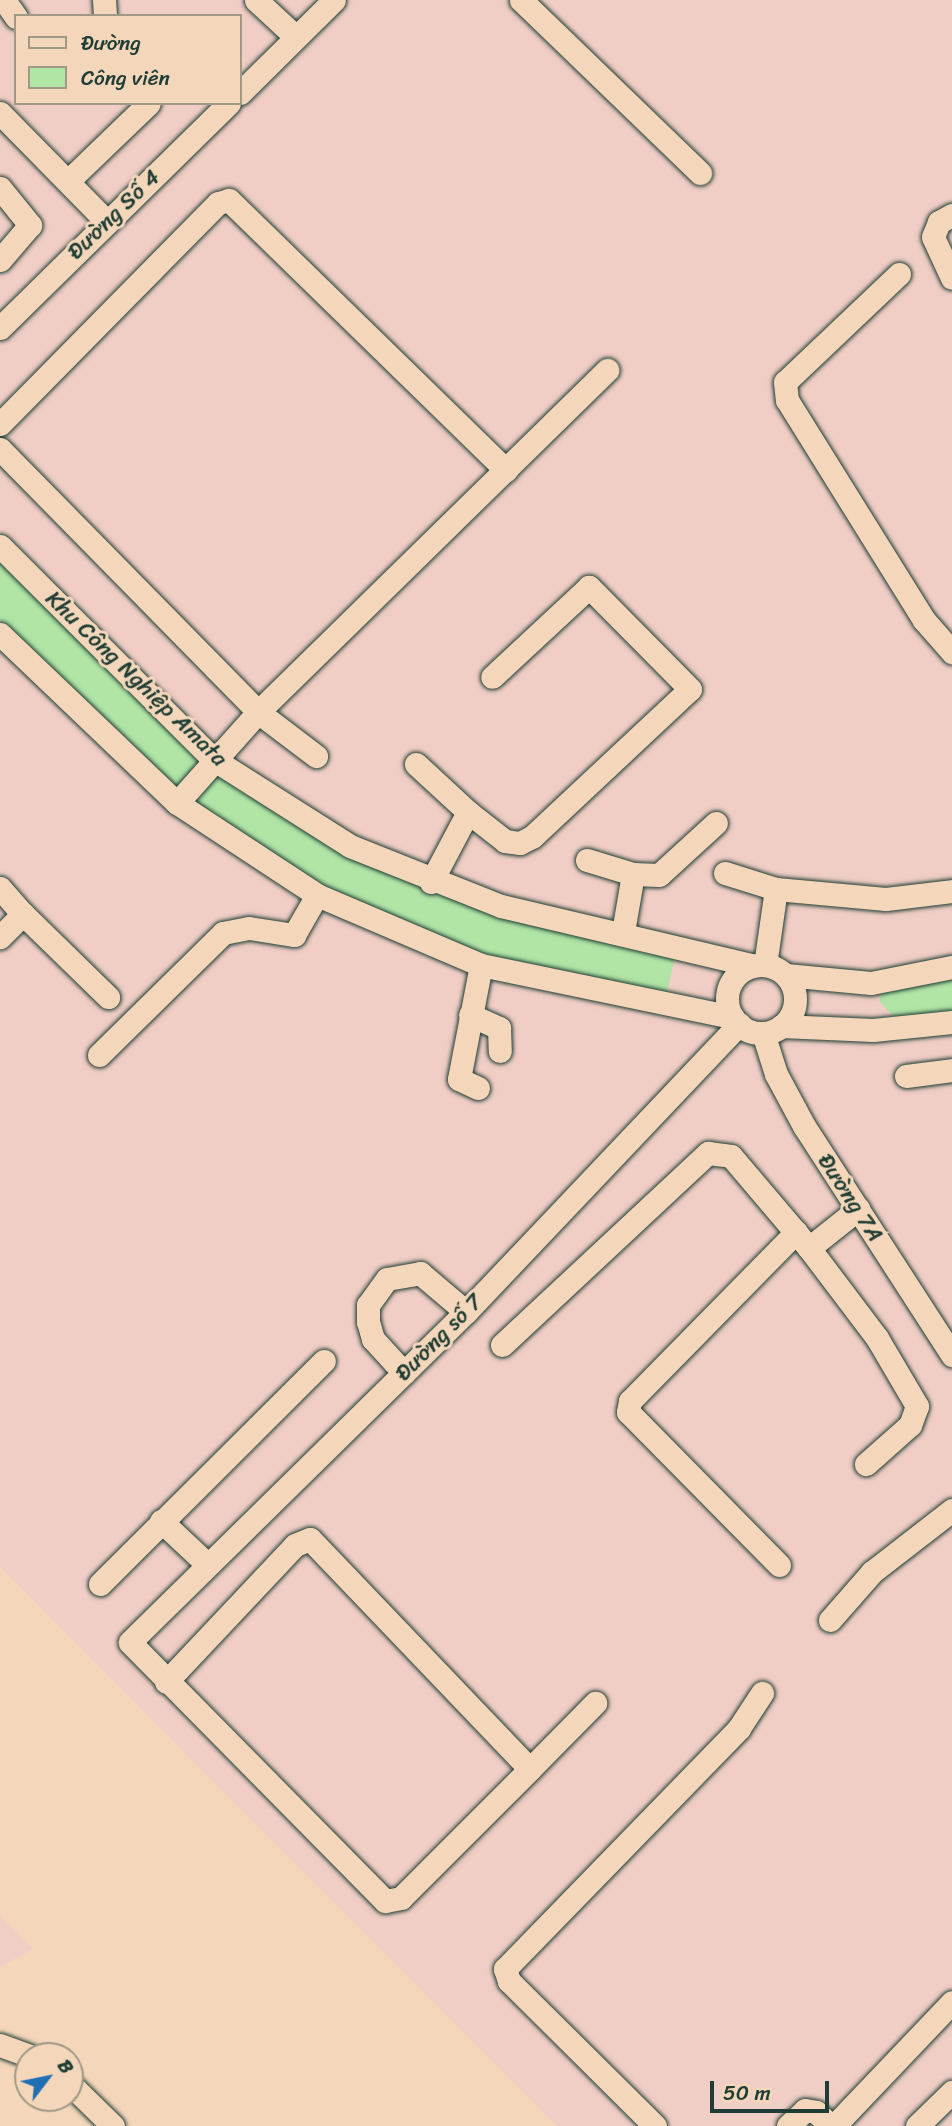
<!DOCTYPE html>
<html>
<head>
<meta charset="utf-8">
<style>
	body { margin:0 }
	#map { position:relative; width:952px; height:2126px; overflow:hidden; background:#f4d7bb; font-family:Sriracha,sans-serif }
	div>[style] { position:absolute }
	.built>* { inset:0; background:#f0cec6 }
	.green>* { inset:0; background:#b1e5a6 }
	.roads { filter:drop-shadow(0 0 2px #1f3d34) drop-shadow(0 0 2px #1f3d34) }
	.minor>* { height:23px; margin:-11.5px; padding:0 11.5px; transform-origin:11.5px; border-radius:11.5px; background:#f4d7bb }
	.minor>.ring { margin:-11.5px; padding:0; box-sizing:content-box; background:none; border:23px solid #f4d7bb; border-radius:50% }
	span { translate:-50% -50%; white-space:nowrap; text-align:center; line-height:1.15; -webkit-text-stroke:6px #f4d7bb; paint-order:stroke }
	.street-label { font-size:23px; color:#1f3d34 }
	.legend { position:absolute; left:14px; top:14px; width:228px; height:91px; box-sizing:border-box; background:#f4d7bb; border:2px solid #9f9985; margin:0; padding:9px 12px; list-style:none; font-size:21px; color:#1f3d34 }
	.legend li { display:flex; align-items:center; gap:14px; height:35px }
	.legend b { width:35px; border:2px solid #9f9985 }
	.north { position:absolute; left:14px; top:2042px; width:70px; height:70px; box-sizing:border-box; background:#f4d7bb; border:2px solid #9f9985; border-radius:50%; rotate:58deg; font-size:19px; font-weight:700; line-height:28px; text-align:center; color:#1f3d34 }
	.north::after { content:''; display:block; margin:auto; width:24px; height:32px; background:#1f6fb2; clip-path:polygon(50% 0,100% 100%,50% 72%,0 100%) }
	.scale { position:absolute; left:710px; top:2081px; width:119px; height:32px; box-sizing:border-box; border:4px solid #1f3d34; border-top:0; padding-left:9px; font-size:21px; line-height:24px; white-space:nowrap; color:#1f3d34; -webkit-text-stroke:5px #f4d7bb; paint-order:stroke }
</style>
</head>
<body>
<div id="map">
	<div class="built">
		<i style="clip-path:polygon(evenodd,0 0,952px 0,952px 2126px,557px 2126px,0 1567px,0 0,16px 16px,240px 16px,240px 103px,16px 103px,16px 16px)"></i>
		<i style="clip-path:polygon(0 1916px,33px 1949px,0 1967px)"></i>
	</div>
	<div class="green">
		<i style="clip-path:polygon(0 558px,203px 762px,179px 793px,0 621px)"></i>
		<i style="clip-path:polygon(211px 769px,348px 855px,427px 890px,500px 915px,675px 956px,666px 997px,482px 956px,321px 887px,187px 799px)"></i>
		<i style="clip-path:polygon(952px 976px,952px 1013px,896px 1019px,879px 1001px,881px 990px)"></i>
	</div>
	<div class="roads">
		<div class="minor">
			<i style="left:4px;top:0;width:21px;rotate:55deg"></i>
			<i style="left:104px;top:0;width:16px;rotate:86deg"></i>
			<i style="left:256px;top:0;width:54px;rotate:42.8deg"></i>
			<i style="left:521px;top:0;width:249px;rotate:44deg"></i>
			<i style="left:240px;top:93px;width:132px;rotate:-44.7deg"></i>
			<i style="left:0;top:113px;width:153px;rotate:45.5deg"></i>
			<i style="left:68px;top:181px;width:112px;rotate:-43.9deg"></i>
			<i style="left:0;top:188px;width:48px;rotate:51deg"></i>
			<i style="left:30px;top:225px;width:46px;rotate:130.6deg"></i>
			<i style="left:952px;top:215px;width:15px;rotate:152deg"></i>
			<i style="left:939px;top:222px;width:16px;rotate:112deg"></i>
			<i style="left:933px;top:237px;width:45px;rotate:65.1deg"></i>
			<i style="left:899px;top:274px;width:157px;rotate:136.5deg"></i>
			<i style="left:785px;top:382px;width:18px;rotate:84deg"></i>
			<i style="left:787px;top:400px;width:259px;rotate:58.1deg"></i>
			<i style="left:924px;top:620px;width:43px;rotate:48.8deg"></i>
			<i style="left:0;top:328px;width:321px;rotate:-44.5deg"></i>
			<i style="left:0;top:424px;width:310px;rotate:-45.4deg"></i>
			<i style="left:218px;top:203px;width:11px;rotate:-15deg"></i>
			<i style="left:229px;top:200px;width:387px;rotate:44.3deg"></i>
			<i style="left:0;top:449px;width:368px;rotate:45.5deg"></i>
			<i style="left:258px;top:712px;width:73px;rotate:37.2deg"></i>
			<i style="left:0;top:546px;width:301px;rotate:45deg"></i>
			<i style="left:213px;top:759px;width:162px;rotate:32.4deg"></i>
			<i style="left:350px;top:846px;width:162px;rotate:21.7deg"></i>
			<i style="left:501px;top:906px;width:260px;rotate:13.3deg"></i>
			<i style="left:0;top:634px;width:245px;rotate:43.7deg"></i>
			<i style="left:177px;top:803px;width:168px;rotate:33.3deg"></i>
			<i style="left:317px;top:895px;width:178px;rotate:23.1deg"></i>
			<i style="left:481px;top:965px;width:257px;rotate:11.7deg"></i>
			<i style="left:416px;top:764px;width:71px;rotate:42.7deg"></i>
			<i style="left:177px;top:803px;width:122px;rotate:-48.3deg"></i>
			<i style="left:258px;top:712px;width:489px;rotate:-44.4deg"></i>
			<i style="left:587px;top:860px;width:48px;rotate:16.9deg"></i>
			<i style="left:633px;top:874px;width:59px;rotate:99.8deg"></i>
			<i style="left:725px;top:873px;width:53px;rotate:17.4deg"></i>
			<i style="left:633px;top:874px;width:26px;rotate:2deg"></i>
			<i style="left:659px;top:875px;width:77px;rotate:-42.4deg"></i>
			<i style="left:431px;top:882px;width:79px;rotate:-62.1deg"></i>
			<i style="left:468px;top:812px;width:47px;rotate:38.1deg"></i>
			<i style="left:505px;top:841px;width:15px;rotate:8deg"></i>
			<i style="left:520px;top:843px;width:13px;rotate:-27deg"></i>
			<i style="left:532px;top:837px;width:216px;rotate:-43.1deg"></i>
			<i style="left:690px;top:689px;width:144px;rotate:-134.7deg"></i>
			<i style="left:589px;top:587px;width:132px;rotate:137.1deg"></i>
			<i style="left:0;top:888px;width:35px;rotate:49deg"></i>
			<i style="left:23px;top:914px;width:33px;rotate:135deg"></i>
			<i style="left:23px;top:914px;width:119px;rotate:44.3deg"></i>
			<i style="left:765px;top:965px;width:77px;rotate:-81.8deg"></i>
			<i style="left:776px;top:889px;width:110px;rotate:5.2deg"></i>
			<i style="left:886px;top:899px;width:66px;rotate:-6.9deg"></i>
			<i class="ring" style="left:727px;top:965px;width:45px;height:45px"></i>
			<i style="left:786px;top:975px;width:85px;rotate:5.4deg"></i>
			<i style="left:871px;top:983px;width:83px;rotate:-11.2deg"></i>
			<i style="left:470px;top:1015px;width:32px;rotate:24deg"></i>
			<i style="left:499px;top:1028px;width:23px;rotate:88deg"></i>
			<i style="left:781px;top:1026px;width:92px;rotate:2.5deg"></i>
			<i style="left:873px;top:1030px;width:79px;rotate:-5.8deg"></i>
			<i style="left:763px;top:1033px;width:43px;rotate:72.4deg"></i>
			<i style="left:776px;top:1074px;width:59px;rotate:61.7deg"></i>
			<i style="left:804px;top:1126px;width:273px;rotate:57.1deg"></i>
			<i style="left:99px;top:1055px;width:174px;rotate:-44.5deg"></i>
			<i style="left:223px;top:933px;width:26px;rotate:-11deg"></i>
			<i style="left:249px;top:928px;width:46px;rotate:8.8deg"></i>
			<i style="left:294px;top:935px;width:46px;rotate:-60.1deg"></i>
			<i style="left:906px;top:1076px;width:46px;rotate:-7.4deg"></i>
			<i style="left:478px;top:1088px;width:21px;rotate:-155deg"></i>
			<i style="left:459px;top:1079px;width:116px;rotate:-79.1deg"></i>
			<i style="left:809px;top:1248px;width:113px;rotate:52.9deg"></i>
			<i style="left:877px;top:1338px;width:79px;rotate:59.5deg"></i>
			<i style="left:917px;top:1406px;width:20px;rotate:110deg"></i>
			<i style="left:910px;top:1425px;width:59px;rotate:138.4deg"></i>
			<i style="left:502px;top:1345px;width:282px;rotate:-43deg"></i>
			<i style="left:708px;top:1153px;width:23px;rotate:7deg"></i>
			<i style="left:731px;top:1156px;width:121px;rotate:49.7deg"></i>
			<i style="left:809px;top:1248px;width:63px;rotate:-38.5deg"></i>
			<i style="left:404px;top:1373px;width:46px;rotate:-132.4deg"></i>
			<i style="left:373px;top:1339px;width:18px;rotate:-106deg"></i>
			<i style="left:368px;top:1322px;width:17px;rotate:-90deg"></i>
			<i style="left:368px;top:1305px;width:32px;rotate:-54deg"></i>
			<i style="left:387px;top:1279px;width:34px;rotate:-10deg"></i>
			<i style="left:420px;top:1273px;width:60px;rotate:40.3deg"></i>
			<i style="left:161px;top:1521px;width:64px;rotate:43.1deg"></i>
			<i style="left:779px;top:1565px;width:215px;rotate:-134.6deg"></i>
			<i style="left:628px;top:1412px;width:11px;rotate:-80deg"></i>
			<i style="left:630px;top:1401px;width:237px;rotate:-45.5deg"></i>
			<i style="left:100px;top:1584px;width:316px;rotate:-44.9deg"></i>
			<i style="left:830px;top:1620px;width:64px;rotate:-48.8deg"></i>
			<i style="left:872px;top:1572px;width:101px;rotate:-37.8deg"></i>
			<i style="left:166px;top:1682px;width:188px;rotate:-46.7deg"></i>
			<i style="left:295px;top:1545px;width:16px;rotate:-22deg"></i>
			<i style="left:310px;top:1539px;width:318px;rotate:46.3deg"></i>
			<i style="left:530px;top:1769px;width:93px;rotate:-45.4deg"></i>
			<i style="left:530px;top:1769px;width:182px;rotate:135deg"></i>
			<i style="left:401px;top:1898px;width:16px;rotate:169deg"></i>
			<i style="left:385px;top:1901px;width:363px;rotate:-134.6deg"></i>
			<i style="left:130px;top:1642px;width:471px;rotate:-44.5deg"></i>
			<i style="left:466px;top:1312px;width:397px;rotate:-46.5deg"></i>
			<i style="left:0;top:2045px;width:32px;rotate:20deg"></i>
			<i style="left:70px;top:2084px;width:60px;rotate:44.3deg"></i>
			<i style="left:655px;top:2126px;width:206px;rotate:-135.2deg"></i>
			<i style="left:509px;top:1981px;width:13px;rotate:-108deg"></i>
			<i style="left:505px;top:1969px;width:336px;rotate:-45.8deg"></i>
			<i style="left:739px;top:1728px;width:42px;rotate:-56.7deg"></i>
			<i style="left:788px;top:2126px;width:23px;rotate:-43deg"></i>
			<i style="left:805px;top:2110px;width:11px;rotate:10deg"></i>
			<i style="left:816px;top:2112px;width:21px;rotate:43deg"></i>
			<i style="left:834px;top:2126px;width:171px;rotate:-46.4deg"></i>
			<i style="left:917px;top:2126px;width:49px;rotate:-44.2deg"></i>
		</div>
	</div>
	<div class="street-label">
		<span style="left:114px;top:215px;rotate:-44deg">Đường Số 4</span>
		<span style="left:136px;top:679px;rotate:44deg">Khu Công Nghiệp Amata</span>
		<span style="left:850px;top:1198px;rotate:57deg">Đường 7A</span>
		<span style="left:439px;top:1338px;rotate:-45deg">Đường số 7</span>
	</div>
	<ul class="legend">
	<li><b style="height:9px;background:#f4d7bb"></b>Đường</li>
	<li><b style="height:19px;background:#b1e5a6"></b>Công viên</li>
	</ul>
	<div class="north">B</div>
	<div class="scale">50 m</div>
</div>
</body>
</html>
